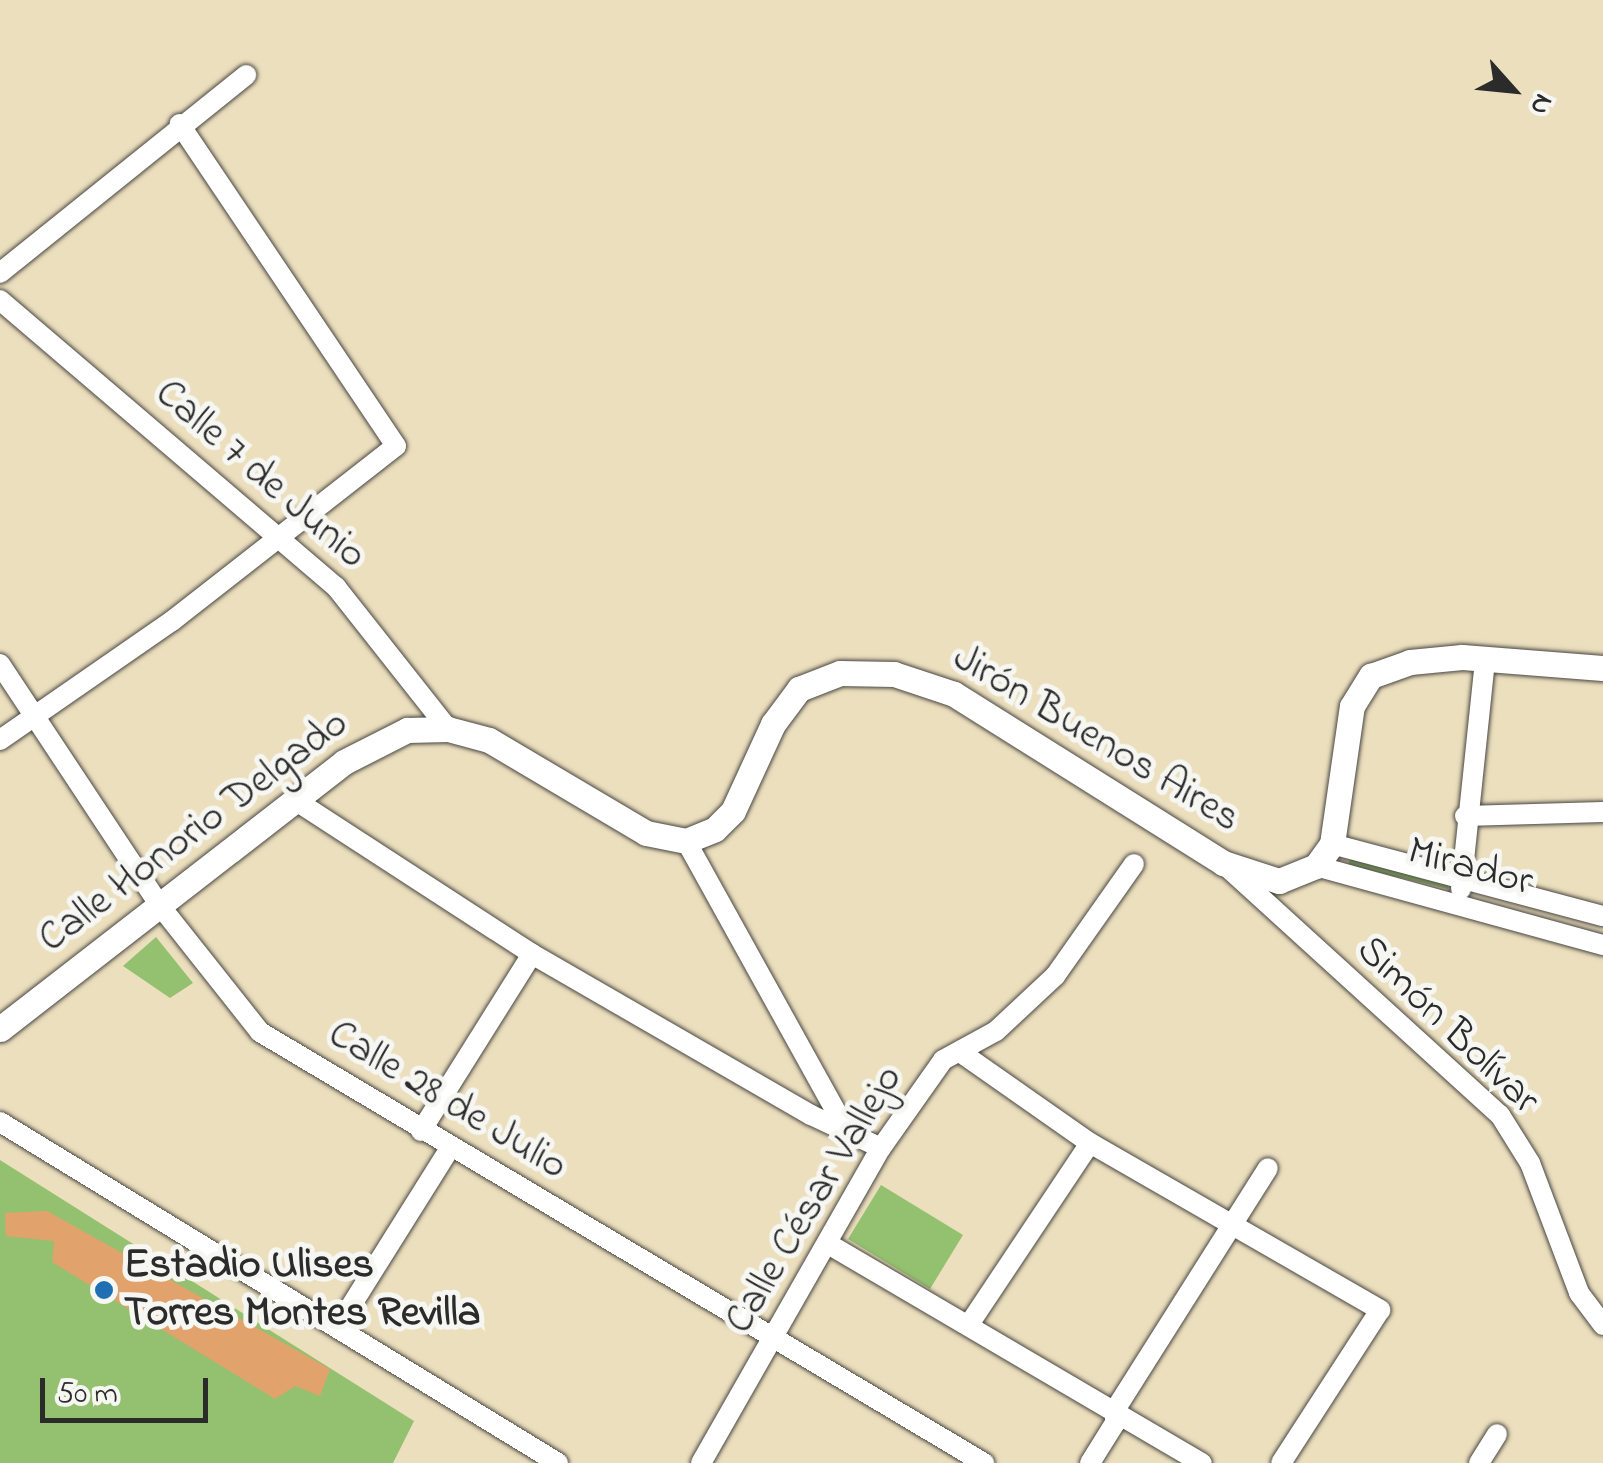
<!DOCTYPE html>
<html>
<head>
<meta charset="utf-8">
<style>
	body { margin:0 }
	#map { position:relative; width:1603px; height:1463px; overflow:hidden; background:#ecdfbe; font-family:"Indie Flower",sans-serif }
	div>[style] { position:absolute }
	.green>* { inset:0; background:#94c16f }
	.building>* { inset:0; background:#e2a26b }
	.roads { filter:drop-shadow(0 0 2px #484641) drop-shadow(0 0 2px #484641) }
	.minor>* { height:20px; margin:-10px; padding:0 10px; transform-origin:10px; border-radius:10px; background:#fff }
	.tertiary>* { height:25px; margin:-12.5px; padding:0 12.5px; transform-origin:12.5px; border-radius:12.5px; background:#fff }
	.dots>* { width:28px; height:28px; translate:-50% -50%; box-sizing:border-box; border:5px solid #f6f6f2; border-radius:50% }
	span { translate:-50% -50%; white-space:nowrap; text-align:center; line-height:1.15; -webkit-text-stroke:10px #f6f6f2; paint-order:stroke }
	.street-label { font-size:42px; color:#2b2b2b }
	.poi-label { font-size:42px; color:#2b2b2b; font-weight:700 }
	.left { translate:0 -50%; text-align:left }
	.north { position:absolute; left:1463px; top:40px; width:100px; height:100px; -webkit-text-stroke:8px #f6f6f2; paint-order:stroke; rotate:117deg; font-size:28px; font-weight:700; line-height:40px; text-align:center; color:#2b2b2b }
	.north::after { content:''; display:block; margin:auto; width:35px; height:45px; background:#2b2b2b; clip-path:polygon(50% 0,100% 100%,50% 72%,0 100%) }
	.scale { position:absolute; left:40px; top:1378px; width:168px; height:45px; box-sizing:border-box; border:5px solid #2b2b2b; border-top:0; padding-left:12px; font-size:30px; line-height:35px; white-space:nowrap; color:#2b2b2b; -webkit-text-stroke:8px #f6f6f2; paint-order:stroke }
</style>
</head>
<body>
<div id="map">
	<div class="green">
		<i style="clip-path:polygon(1351px 857px,1448px 883px,1448px 889px,1348px 865px)"></i>
		<i style="clip-path:polygon(156px 937px,193px 983px,170px 998px,123px 966px)"></i>
		<i style="clip-path:polygon(0 1160px,414px 1421px,393px 1463px,0 1463px)"></i>
		<i style="clip-path:polygon(881px 1185px,963px 1235px,930px 1289px,848px 1239px)"></i>
	</div>
	<div class="building">
		<i style="clip-path:polygon(47px 1211px,330px 1369px,320px 1396px,295px 1386px,275px 1399px,52px 1262px,54px 1241px,6px 1236px,5px 1213px)"></i>
	</div>
	<div class="roads">
		<div class="minor">
			<i style="left:0;top:273px;width:316px;rotate:-38.8deg"></i>
			<i style="left:0;top:300px;width:442px;rotate:40.5deg"></i>
			<i style="left:336px;top:587px;width:181px;rotate:51.7deg"></i>
			<i style="left:0;top:664px;width:291px;rotate:56.5deg"></i>
			<i style="left:161px;top:907px;width:159px;rotate:51.6deg"></i>
			<i style="left:260px;top:1032px;width:843px;rotate:30.77deg"></i>
			<i style="left:0;top:740px;width:209px;rotate:-34.7deg"></i>
			<i style="left:172px;top:621px;width:284px;rotate:-38deg"></i>
			<i style="left:396px;top:446px;width:388px;rotate:-123.9deg"></i>
			<i style="left:298px;top:802px;width:279px;rotate:33deg"></i>
			<i style="left:532px;top:954px;width:322px;rotate:30deg"></i>
			<i style="left:811px;top:1115px;width:77px;rotate:25.2deg"></i>
			<i style="left:1465px;top:816px;width:138px;rotate:-1.7deg"></i>
			<i style="left:686px;top:841px;width:326px;rotate:61deg"></i>
			<i style="left:1332px;top:844px;width:280px;rotate:14.9deg"></i>
			<i style="left:1225px;top:865px;width:372px;rotate:42.3deg"></i>
			<i style="left:1500px;top:1115px;width:57px;rotate:58deg"></i>
			<i style="left:1530px;top:1163px;width:139px;rotate:69.3deg"></i>
			<i style="left:1579px;top:1293px;width:40px;rotate:53deg"></i>
			<i style="left:1316px;top:866px;width:298px;rotate:15.4deg"></i>
			<i style="left:1461px;top:889px;width:231px;rotate:-84deg"></i>
			<i style="left:960px;top:1052px;width:159px;rotate:35deg"></i>
			<i style="left:1090px;top:1143px;width:335px;rotate:29.9deg"></i>
			<i style="left:1380px;top:1310px;width:182px;rotate:122.9deg"></i>
			<i style="left:0;top:1122px;width:654px;rotate:31.43deg"></i>
			<i style="left:421px;top:1131px;width:209px;rotate:-57.9deg"></i>
			<i style="left:830px;top:1245px;width:431px;rotate:30.4deg"></i>
			<i style="left:970px;top:1323px;width:216px;rotate:-56.3deg"></i>
			<i style="left:339px;top:1325px;width:209px;rotate:-57.9deg"></i>
			<i style="left:701px;top:1463px;width:363px;rotate:-60.3deg"></i>
			<i style="left:881px;top:1148px;width:108px;rotate:-54.8deg"></i>
			<i style="left:943px;top:1060px;width:60px;rotate:-28.7deg"></i>
			<i style="left:996px;top:1031px;width:81px;rotate:-43deg"></i>
			<i style="left:1055px;top:976px;width:137px;rotate:-54.8deg"></i>
			<i style="left:1090px;top:1463px;width:47px;rotate:-58deg"></i>
			<i style="left:1115px;top:1423px;width:13px;rotate:-90deg"></i>
			<i style="left:1115px;top:1410px;width:286px;rotate:-57.7deg"></i>
			<i style="left:1479px;top:1463px;width:34px;rotate:-58deg"></i>
		</div>
		<div class="tertiary">
			<i style="left:0;top:1029px;width:435px;rotate:-37.8deg"></i>
			<i style="left:344px;top:762px;width:71px;rotate:-26.9deg"></i>
			<i style="left:407px;top:730px;width:41px;rotate:-1.4deg"></i>
			<i style="left:448px;top:729px;width:42px;rotate:15deg"></i>
			<i style="left:489px;top:740px;width:182px;rotate:30.6deg"></i>
			<i style="left:646px;top:833px;width:41px;rotate:11.3deg"></i>
			<i style="left:686px;top:841px;width:31px;rotate:-22deg"></i>
			<i style="left:715px;top:829px;width:25px;rotate:-45deg"></i>
			<i style="left:733px;top:811px;width:96px;rotate:-65.3deg"></i>
			<i style="left:773px;top:724px;width:44px;rotate:-53.4deg"></i>
			<i style="left:799px;top:689px;width:44px;rotate:-21.3deg"></i>
			<i style="left:840px;top:673px;width:54px;rotate:1.1deg"></i>
			<i style="left:894px;top:674px;width:63px;rotate:18.4deg"></i>
			<i style="left:954px;top:694px;width:318px;rotate:32.1deg"></i>
			<i style="left:1223px;top:863px;width:59px;rotate:17.8deg"></i>
			<i style="left:1279px;top:881px;width:40px;rotate:-22deg"></i>
			<i style="left:1316px;top:866px;width:27px;rotate:-54deg"></i>
			<i style="left:1332px;top:844px;width:139px;rotate:-81.8deg"></i>
			<i style="left:1352px;top:706px;width:36px;rotate:-58deg"></i>
			<i style="left:1371px;top:676px;width:41px;rotate:-19.7deg"></i>
			<i style="left:1410px;top:662px;width:52px;rotate:-5.5deg"></i>
			<i style="left:1462px;top:657px;width:141px;rotate:4.5deg"></i>
		</div>
	</div>
	<div class="dots">
		<i style="left:104px;top:1290px;background:#1f6fb2"></i>
	</div>
	<div class="street-label">
		<span style="left:260px;top:475px;rotate:41deg">Calle 7 de Junio</span>
		<span style="left:1096px;top:739px;rotate:31deg">Jirón Buenos Aires</span>
		<span style="left:194px;top:832px;rotate:-37deg">Calle Honorio Delgado</span>
		<span style="left:1470px;top:868px;rotate:15deg">Mirador</span>
		<span style="left:1447px;top:1026px;rotate:44deg">Simón Bolívar</span>
		<span style="left:447px;top:1101px;rotate:31deg">Calle 28 de Julio</span>
		<span style="left:815px;top:1200px;rotate:-59deg">Calle César Vallejo</span>
	</div>
	<div class="poi-label">
		<span class="left" style="left:124px;top:1290px">Estadio Ulises<br>Torres Montes Revilla</span>
	</div>
	<div class="north">N</div>
	<div class="scale">50 m</div>
</div>
</body>
</html>
